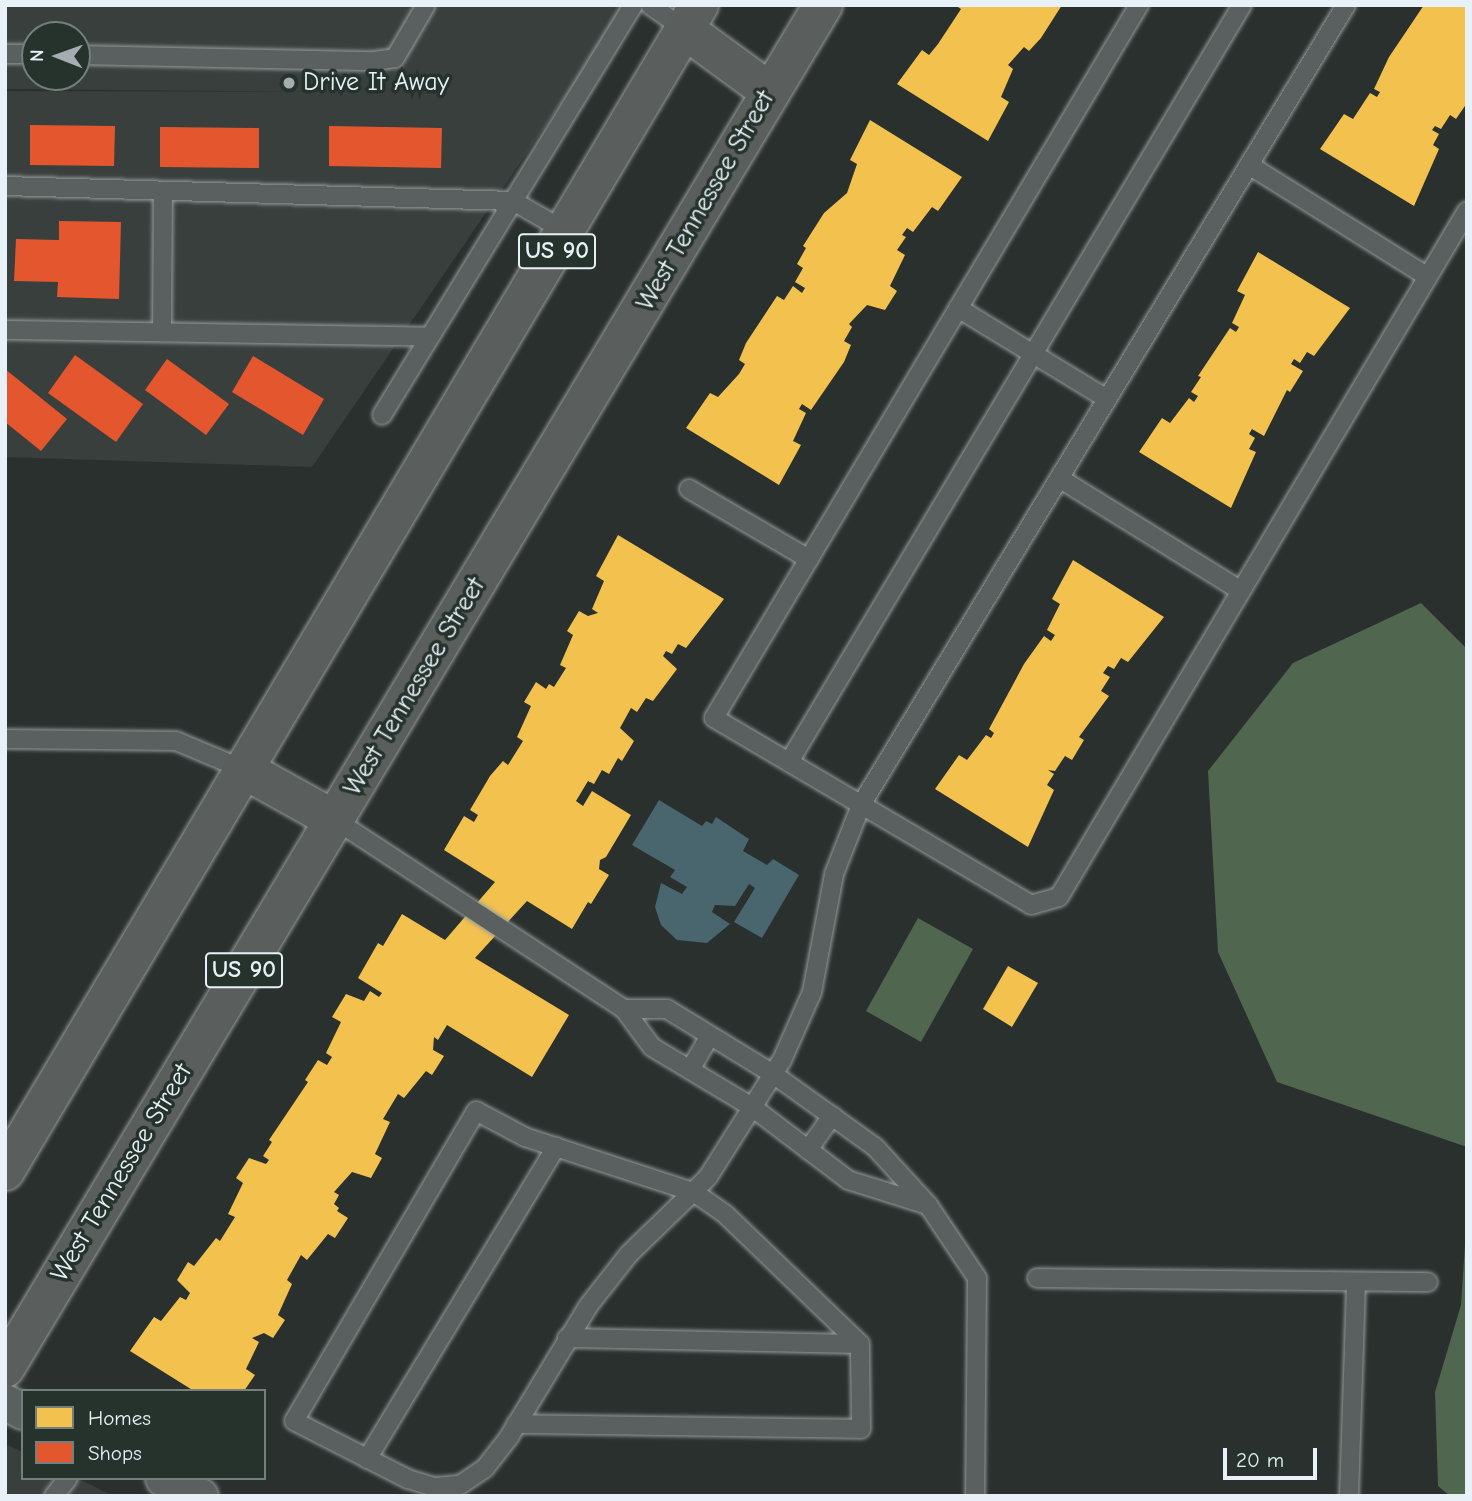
<!DOCTYPE html>
<html>
<head>
<meta charset="utf-8">
<style>
	body { margin:0 }
	#map { position:relative; width:1472px; height:1501px; overflow:hidden; background:#29302d; font-family:"Comic Neue",sans-serif }
	div>[style] { position:absolute }
	.built>* { inset:0; background:#393f3d }
	.green>* { inset:0; background:#51664f }
	.water>* { inset:0; background:#49656d }
	.homes>* { inset:0; background:#f2c14e }
	.shops>* { inset:0; background:#e4572e }
	.roads { filter:drop-shadow(0 0 2px #959a9a) drop-shadow(0 0 2px #959a9a) }
	.lane>* { height:18px; margin:-9px; padding:0 9px; transform-origin:9px; border-radius:9px; background:#5a6060 }
	.street>* { height:35px; margin:-17.5px; padding:0 17.5px; transform-origin:17.5px; border-radius:17.5px; background:#5a6060 }
	.primary>* { height:38px; margin:-19px; padding:0 19px; transform-origin:19px; border-radius:19px; background:#5a5e5c }
	.dots>* { width:19px; height:19px; translate:-50% -50%; box-sizing:border-box; border:4px solid #26332d; border-radius:50% }
	span { translate:-50% -50%; white-space:nowrap; text-align:center; line-height:1.15; -webkit-text-stroke:7px #26332d; paint-order:stroke }
	.shield-label span { padding:2px 5px; background:#26332d; border:2px solid; border-radius:5px; -webkit-text-stroke-width:0 }
	.shield-label { font-size:24px; color:#e8f1f8; font-weight:700 }
	.poi-label { font-size:26px; color:#e8f1f8 }
	.left { translate:0 -50%; text-align:left }
	.street-label { font-size:26px; color:#e8f1f8 }
	.frame { position:absolute; inset:0; border:7px solid #e8f1f8; pointer-events:none }
	.legend { position:absolute; left:21px; top:1389px; width:245px; height:91px; box-sizing:border-box; background:#26332d; border:2px solid #747f7e; margin:0; padding:9px 12px; list-style:none; font-size:21px; color:#e8f1f8 }
	.legend li { display:flex; align-items:center; gap:14px; height:35px }
	.legend b { width:35px; border:2px solid #747f7e }
	.north { position:absolute; left:21px; top:21px; width:70px; height:70px; box-sizing:border-box; background:#26332d; border:2px solid #747f7e; border-radius:50%; rotate:271deg; font-size:19px; font-weight:700; line-height:28px; text-align:center; color:#e8f1f8 }
	.north::after { content:''; display:block; margin:auto; width:24px; height:32px; background:#a5adb1; clip-path:polygon(50% 0,100% 100%,50% 72%,0 100%) }
	.scale { position:absolute; left:1223px; top:1448px; width:94px; height:32px; box-sizing:border-box; border:4px solid #e8f1f8; border-top:0; padding-left:9px; font-size:21px; line-height:24px; white-space:nowrap; color:#e8f1f8; -webkit-text-stroke:5px #26332d; paint-order:stroke }
</style>
</head>
<body>
<div id="map">
	<div class="built">
		<i style="clip-path:polygon(evenodd,5px 5px,628px 5px,312px 467px,5px 457px,5px 91px,327px 92px,5px 89px,5px 5px,35px 35px,77px 35px,77px 77px,35px 77px,35px 35px)"></i>
		<i style="clip-path:polygon(5px 1444px,23px 1452px,23px 1478px,77px 1478px,113px 1496px,5px 1496px)"></i>
	</div>
	<div class="green">
		<i style="clip-path:polygon(1421px 603px,1467px 649px,1467px 1147px,1277px 1082px,1218px 952px,1208px 771px,1293px 663px)"></i>
		<i style="clip-path:polygon(918px 918px,973px 949px,921px 1042px,866px 1011px)"></i>
		<i style="clip-path:polygon(1467px 1215px,1467px 1496px,1450px 1496px,1438px 1486px,1435px 1392px,1461px 1305px)"></i>
	</div>
	<div class="water">
		<i style="clip-path:polygon(659px 800px,702px 826px,706px 821px,712px 824px,716px 817px,749px 839px,743px 851px,767px 865px,773px 859px,799px 875px,762px 938px,734px 922px,755px 888px,749px 884px,735px 906px,715px 905px,712px 912px,730px 924px,707px 943px,677px 940px,661px 925px,655px 907px,661px 883px,682px 894px,687px 887px,670px 877px,675px 870px,632px 845px)"></i>
	</div>
	<div class="homes">
		<i style="clip-path:polygon(955px 5px,1062px 5px,1041px 38px,1029px 51px,1024px 47px,1008px 65px,1013px 69px,1001px 97px,1009px 102px,988px 141px,897px 84px,922px 50px,929px 55px,938px 44px,961px 9px)"></i>
		<i style="clip-path:polygon(1424px 5px,1467px 5px,1467px 103px,1456px 119px,1450px 115px,1441px 129px,1435px 126px,1432px 130px,1439px 134px,1433px 145px,1439px 149px,1414px 206px,1320px 149px,1344px 114px,1353px 119px,1370px 93px,1377px 97px,1380px 92px,1374px 89px,1389px 57px)"></i>
		<i style="clip-path:polygon(870px 120px,962px 177px,938px 211px,932px 207px,913px 232px,907px 228px,902px 235px,906px 237px,897px 250px,905px 255px,890px 286px,897px 291px,885px 310px,867px 305px,849px 324px,852px 327px,844px 341px,851px 345px,844px 362px,811px 410px,802px 404px,799px 409px,806px 413px,793px 441px,801px 445px,779px 485px,686px 428px,710px 393px,718px 397px,739px 374px,745px 364px,739px 360px,746px 343px,777px 296px,784px 300px,793px 286px,802px 293px,805px 288px,795px 282px,803px 268px,797px 264px,806px 248px,803px 246px,824px 213px,847px 193px,857px 164px,850px 160px)"></i>
		<i style="clip-path:polygon(1258px 252px,1350px 308px,1314px 356px,1307px 352px,1300px 363px,1294px 359px,1291px 364px,1303px 371px,1290px 392px,1287px 390px,1264px 436px,1252px 429px,1249px 434px,1255px 438px,1249px 449px,1256px 452px,1231px 508px,1139px 452px,1162px 418px,1170px 423px,1189px 398px,1194px 402px,1198px 396px,1191px 392px,1201px 377px,1198px 376px,1230px 328px,1236px 332px,1239px 327px,1232px 323px,1245px 295px,1237px 291px)"></i>
		<i style="clip-path:polygon(618px 535px,724px 599px,686px 648px,678px 644px,672px 654px,666px 651px,663px 656px,677px 669px,653px 701px,646px 698px,637px 712px,631px 708px,620px 728px,634px 741px,622px 761px,618px 758px,609px 774px,602px 770px,594px 784px,588px 781px,576px 801px,583px 806px,592px 791px,631px 815px,606px 857px,600px 860px,599px 869px,609px 875px,591px 904px,588px 902px,572px 929px,527px 901px,475px 958px,569px 1015px,532px 1077px,447px 1025px,438px 1040px,434px 1037px,433px 1050px,444px 1056px,432px 1075px,426px 1071px,404px 1098px,398px 1094px,383px 1119px,390px 1122px,375px 1154px,382px 1158px,371px 1178px,352px 1172px,334px 1192px,339px 1195px,334px 1204px,339px 1208px,337px 1211px,348px 1218px,335px 1238px,328px 1234px,307px 1260px,301px 1255px,287px 1280px,292px 1284px,278px 1315px,285px 1320px,273px 1338px,264px 1333px,252px 1338px,259px 1342px,246px 1369px,255px 1375px,244px 1391px,194px 1391px,130px 1351px,154px 1317px,161px 1321px,180px 1297px,186px 1300px,190px 1293px,177px 1280px,188px 1262px,194px 1266px,216px 1238px,220px 1241px,235px 1217px,228px 1214px,243px 1183px,236px 1178px,249px 1158px,266px 1164px,269px 1160px,263px 1156px,272px 1142px,269px 1140px,308px 1082px,305px 1080px,318px 1060px,327px 1065px,332px 1057px,326px 1053px,341px 1022px,332px 1017px,346px 994px,364px 1001px,370px 991px,379px 997px,382px 993px,358px 978px,378px 943px,383px 946px,402px 914px,445px 940px,495px 882px,444px 850px,464px 816px,474px 822px,478px 815px,470px 810px,490px 776px,503px 761px,508px 765px,523px 741px,517px 737px,531px 706px,524px 702px,536px 682px,546px 689px,549px 684px,554px 687px,566px 668px,560px 665px,573px 635px,567px 631px,579px 611px,588px 616px,598px 613px,592px 609px,604px 581px,596px 576px)"></i>
		<i style="clip-path:polygon(1073px 560px,1164px 617px,1128px 662px,1121px 658px,1114px 669px,1108px 666px,1103px 673px,1110px 677px,1101px 691px,1109px 696px,1079px 737px,1084px 740px,1072px 760px,1065px 756px,1055px 771px,1048px 770px,1054px 774px,1047px 785px,1054px 790px,1028px 847px,935px 789px,959px 755px,967px 760px,986px 735px,991px 738px,994px 733px,989px 729px,1024px 664px,1044px 636px,1051px 641px,1055px 635px,1047px 630px,1060px 604px,1052px 599px)"></i>
		<i style="clip-path:polygon(1008px 966px,1038px 983px,1012px 1027px,983px 1009px)"></i>
	</div>
	<div class="shops">
		<i style="clip-path:polygon(30px 125px,115px 126px,114px 166px,30px 165px)"></i>
		<i style="clip-path:polygon(329px 126px,442px 128px,441px 168px,329px 166px)"></i>
		<i style="clip-path:polygon(160px 127px,259px 128px,259px 168px,160px 167px)"></i>
		<i style="clip-path:polygon(59px 221px,121px 222px,119px 299px,57px 297px,58px 282px,14px 281px,16px 239px,59px 240px)"></i>
		<i style="clip-path:polygon(75px 355px,143px 404px,116px 442px,48px 393px)"></i>
		<i style="clip-path:polygon(253px 356px,324px 399px,303px 435px,232px 392px)"></i>
		<i style="clip-path:polygon(167px 359px,229px 404px,206px 435px,145px 390px)"></i>
		<i style="clip-path:polygon(5px 369px,67px 419px,41px 451px,5px 422px)"></i>
	</div>
	<div class="roads">
		<div class="lane">
			<i style="left:650px;top:5px;width:42px;rotate:35.2deg"></i>
			<i style="left:1139px;top:5px;width:830px;rotate:120.8deg"></i>
			<i style="left:714px;top:718px;width:368px;rotate:30.5deg"></i>
			<i style="left:1031px;top:905px;width:29px;rotate:-16deg"></i>
			<i style="left:1059px;top:897px;width:798px;rotate:-59.26deg"></i>
			<i style="left:5px;top:54px;width:30px"></i>
			<i style="left:77px;top:55px;width:297px;rotate:1.2deg"></i>
			<i style="left:374px;top:61px;width:21px;rotate:-8deg"></i>
			<i style="left:395px;top:58px;width:61px;rotate:-59.7deg"></i>
			<i style="left:1249px;top:165px;width:211px;rotate:32deg"></i>
			<i style="left:5px;top:186px;width:508px;rotate:1.69deg"></i>
			<i style="left:513px;top:201px;width:62px;rotate:29.9deg"></i>
			<i style="left:958px;top:308px;width:175px;rotate:31.4deg"></i>
			<i style="left:5px;top:330px;width:425px;rotate:0.9deg"></i>
			<i style="left:162px;top:332px;width:141px;rotate:-89.6deg"></i>
			<i style="left:382px;top:415px;width:481px;rotate:-58.5deg"></i>
			<i style="left:1059px;top:478px;width:214px;rotate:31.8deg"></i>
			<i style="left:689px;top:489px;width:139px;rotate:30.3deg"></i>
			<i style="left:5px;top:739px;width:171px;rotate:0.7deg"></i>
			<i style="left:176px;top:741px;width:75px;rotate:22.8deg"></i>
			<i style="left:789px;top:762px;width:882px;rotate:-59.1deg"></i>
			<i style="left:335px;top:820px;width:345px;rotate:33.2deg"></i>
			<i style="left:624px;top:1009px;width:47px;rotate:53.6deg"></i>
			<i style="left:652px;top:1047px;width:117px;rotate:31deg"></i>
			<i style="left:752px;top:1107px;width:121px;rotate:37.2deg"></i>
			<i style="left:848px;top:1180px;width:84px;rotate:17.4deg"></i>
			<i style="left:624px;top:1009px;width:43px"></i>
			<i style="left:667px;top:1009px;width:124px;rotate:31.5deg"></i>
			<i style="left:773px;top:1074px;width:125px;rotate:35.6deg"></i>
			<i style="left:875px;top:1147px;width:79px;rotate:47.6deg"></i>
			<i style="left:928px;top:1205px;width:88px;rotate:56.1deg"></i>
			<i style="left:977px;top:1278px;width:218px;rotate:90.5deg"></i>
			<i style="left:690px;top:1070px;width:39px;rotate:-60deg"></i>
			<i style="left:808px;top:1150px;width:42px;rotate:-54.8deg"></i>
			<i style="left:1037px;top:1278px;width:391px;rotate:0.6deg"></i>
			<i style="left:567px;top:1338px;width:293px;rotate:1.2deg"></i>
			<i style="left:516px;top:1424px;width:345px;rotate:0.8deg"></i>
			<i style="left:861px;top:1429px;width:85px;rotate:-90.7deg"></i>
			<i style="left:860px;top:1344px;width:187px;rotate:-136.1deg"></i>
			<i style="left:725px;top:1214px;width:39px;rotate:-145deg"></i>
			<i style="left:693px;top:1192px;width:177px;rotate:-161.9deg"></i>
			<i style="left:525px;top:1137px;width:55px;rotate:-152deg"></i>
			<i style="left:476px;top:1111px;width:359px;rotate:120.4deg"></i>
			<i style="left:294px;top:1421px;width:128px;rotate:27deg"></i>
			<i style="left:408px;top:1479px;width:28px;rotate:17deg"></i>
			<i style="left:435px;top:1487px;width:25px;rotate:-5deg"></i>
			<i style="left:460px;top:1485px;width:30px;rotate:-34deg"></i>
			<i style="left:485px;top:1468px;width:39px;rotate:-52deg"></i>
			<i style="left:509px;top:1437px;width:154px;rotate:-58.8deg"></i>
			<i style="left:589px;top:1305px;width:65px;rotate:-51.9deg"></i>
			<i style="left:629px;top:1254px;width:89px;rotate:-44.1deg"></i>
			<i style="left:693px;top:1192px;width:21px;rotate:-45deg"></i>
			<i style="left:708px;top:1177px;width:138px;rotate:-57.7deg"></i>
			<i style="left:782px;top:1060px;width:74px;rotate:-66.2deg"></i>
			<i style="left:812px;top:992px;width:120px;rotate:-79.4deg"></i>
			<i style="left:834px;top:874px;width:74px;rotate:-68.6deg"></i>
			<i style="left:861px;top:805px;width:936px;rotate:-58.77deg"></i>
			<i style="left:367px;top:1459px;width:365px;rotate:-58.8deg"></i>
			<i style="left:54px;top:1496px;width:23px;rotate:-52deg"></i>
			<i style="left:1349px;top:1496px;width:214px;rotate:-88.1deg"></i>
		</div>
		<div class="street">
			<i style="left:5px;top:1402px;width:20px;rotate:27deg"></i>
			<i style="left:163px;top:1478px;width:41px;rotate:25.9deg"></i>
		</div>
		<div class="primary">
			<i style="left:684px;top:29px;width:107px;rotate:36.2deg"></i>
			<i style="left:245px;top:770px;width:103px;rotate:29.1deg"></i>
			<i style="left:5px;top:1171px;width:1357px;rotate:-59.24deg"></i>
			<i style="left:5px;top:1368px;width:1590px;rotate:-59.03deg"></i>
		</div>
	</div>
	<div class="dots">
		<i style="left:289px;top:83px;background:#a5adb1"></i>
	</div>
	<div class="shield-label">
		<span style="left:557px;top:251px">US 90</span>
		<span style="left:244px;top:970px">US 90</span>
	</div>
	<div class="poi-label">
		<span class="left" style="left:303px;top:83px">Drive It Away</span>
	</div>
	<div class="street-label">
		<span style="left:706px;top:201px;rotate:-60deg">West Tennessee Street</span>
		<span style="left:415px;top:687px;rotate:-59deg">West Tennessee Street</span>
		<span style="left:122px;top:1173px;rotate:-59deg">West Tennessee Street</span>
	</div>
	<div class="frame"></div>
	<ul class="legend">
	<li><b style="height:19px;background:#f2c14e"></b>Homes</li>
	<li><b style="height:19px;background:#e4572e"></b>Shops</li>
	</ul>
	<div class="north">N</div>
	<div class="scale">20 m</div>
</div>
</body>
</html>
